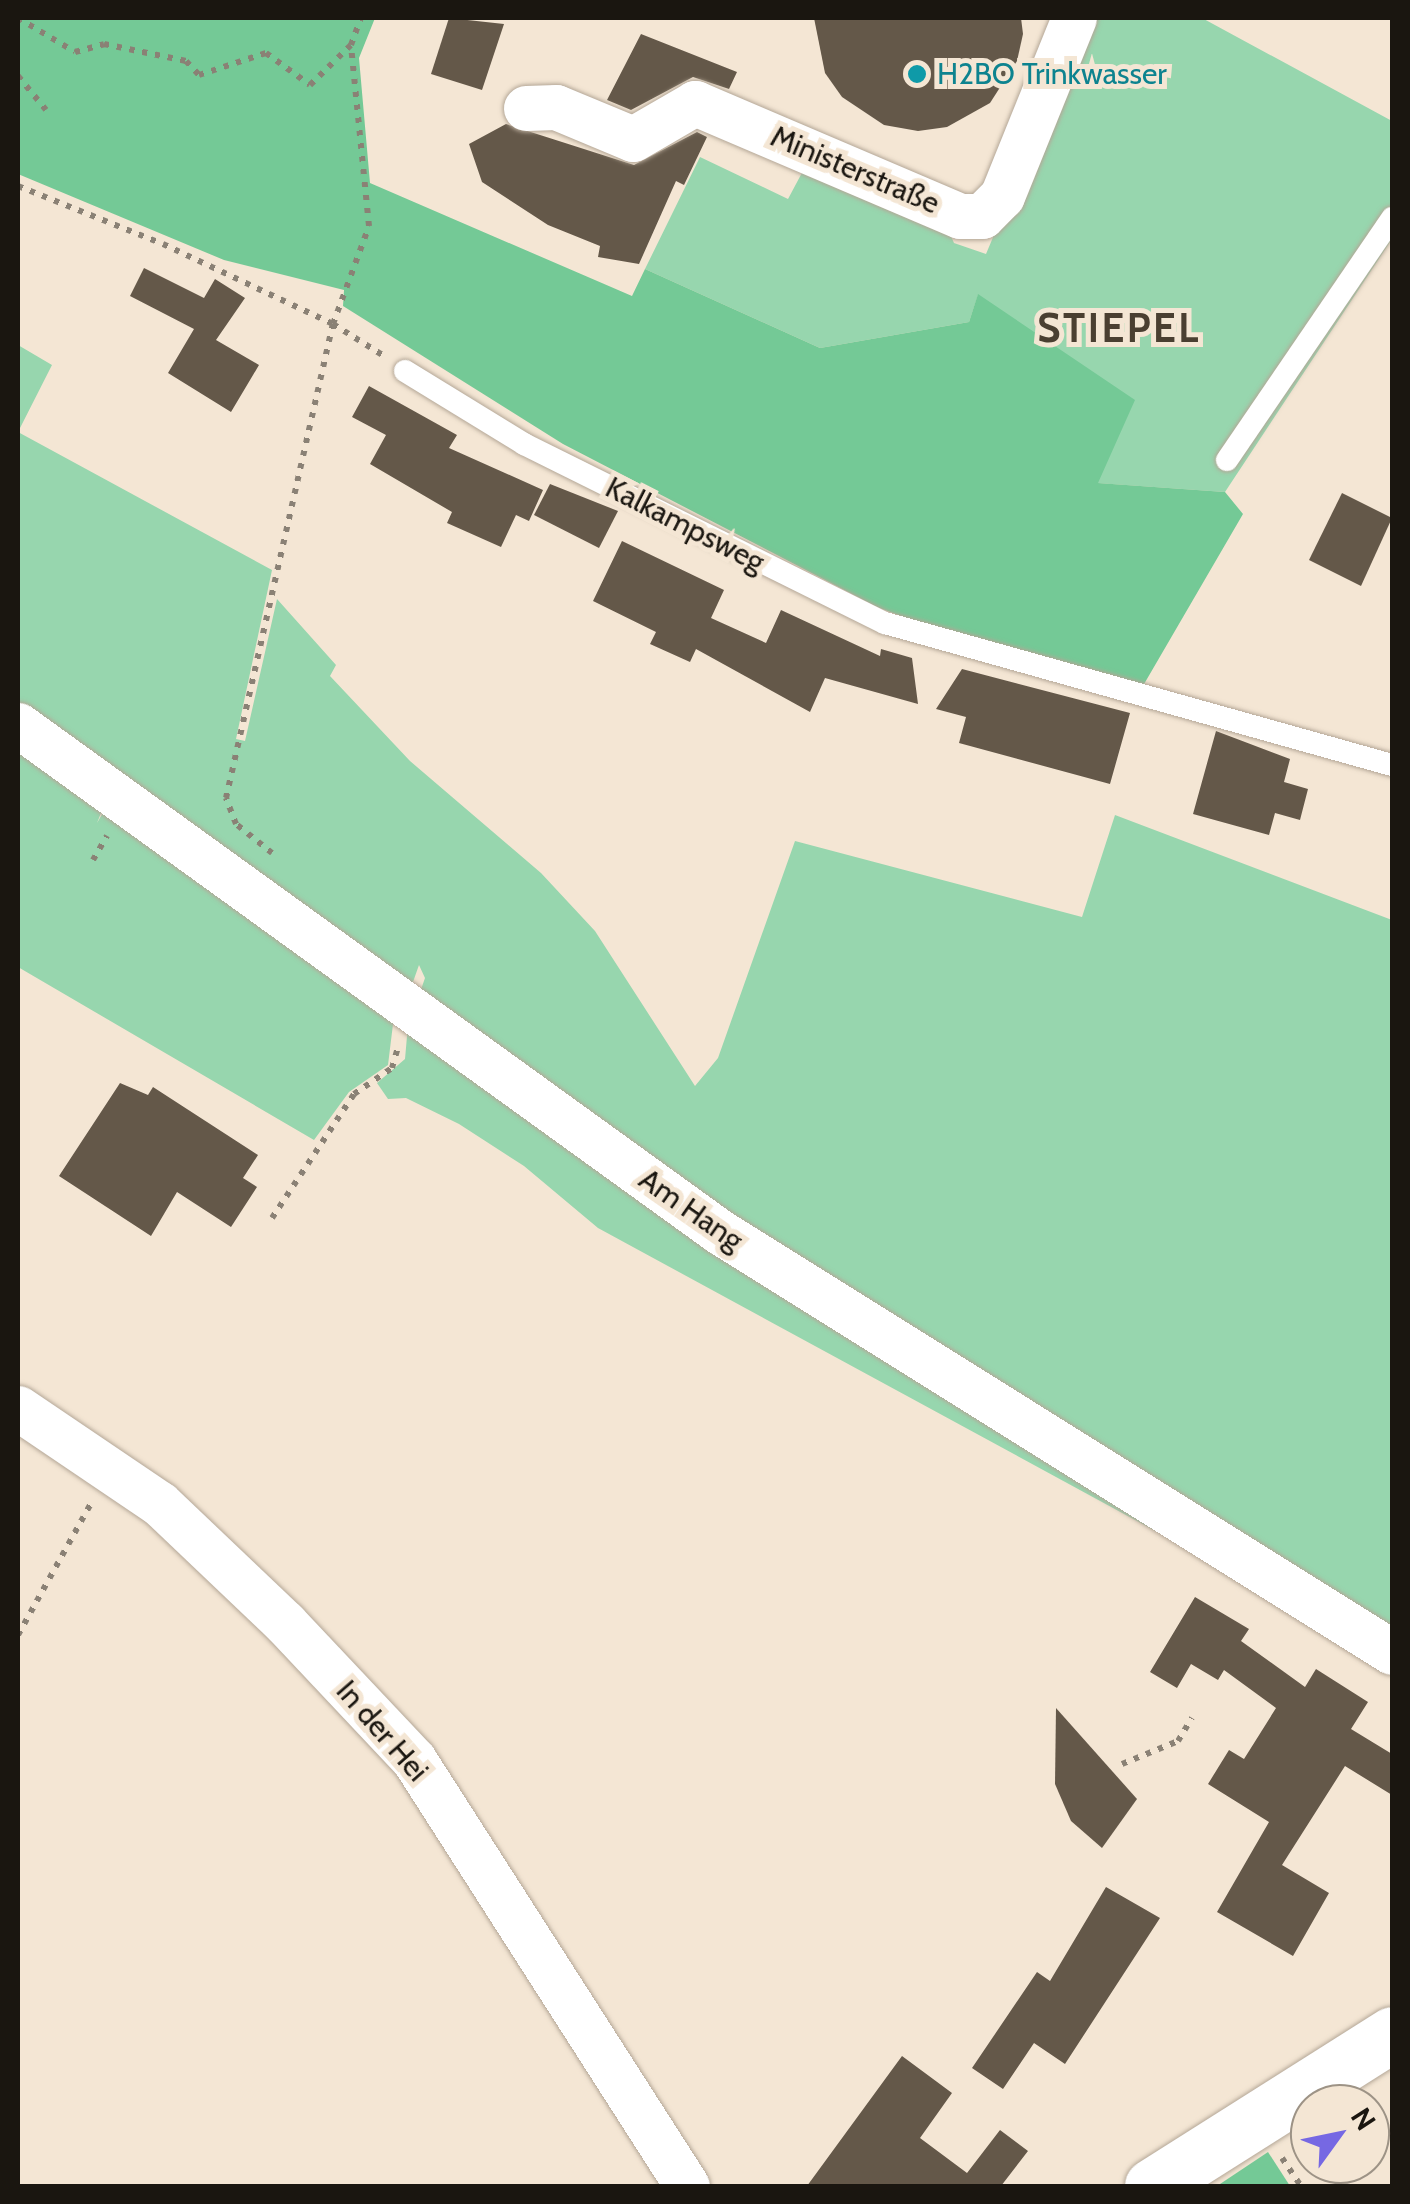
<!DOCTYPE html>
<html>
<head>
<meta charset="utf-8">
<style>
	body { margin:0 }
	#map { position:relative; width:1410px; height:2204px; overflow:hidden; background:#f4e6d4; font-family:Cabin,sans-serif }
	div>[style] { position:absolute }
	.green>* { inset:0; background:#97d6ae }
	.forest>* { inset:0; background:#74c996 }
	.building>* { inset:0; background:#645849 }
	.path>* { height:6px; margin-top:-3px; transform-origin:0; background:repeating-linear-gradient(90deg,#8a8175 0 5px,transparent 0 13px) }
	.roads { filter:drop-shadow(0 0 2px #b4a797) drop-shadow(0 0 2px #b4a797) }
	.service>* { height:22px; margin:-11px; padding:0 11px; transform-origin:11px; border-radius:11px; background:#fff }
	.minor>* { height:45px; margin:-22.5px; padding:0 22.5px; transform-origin:22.5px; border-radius:22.5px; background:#fff }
	.secondary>* { height:55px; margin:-27.5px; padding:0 27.5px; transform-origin:27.5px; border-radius:27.5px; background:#fff }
	.dots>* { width:28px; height:28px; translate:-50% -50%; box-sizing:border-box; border:5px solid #f4e6d4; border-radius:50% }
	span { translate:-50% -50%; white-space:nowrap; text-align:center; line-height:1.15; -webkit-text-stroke:10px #f4e6d4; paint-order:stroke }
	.culture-label { font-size:30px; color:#0d838f }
	.left { translate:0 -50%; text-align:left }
	.street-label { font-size:30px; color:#1a1610 }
	.district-label { font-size:40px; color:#4a3f31; font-weight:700; letter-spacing:2.5px }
	.frame { position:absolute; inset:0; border:20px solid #1a1610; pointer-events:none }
	.north { position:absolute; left:1290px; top:2084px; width:100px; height:100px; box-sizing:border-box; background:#f4e6d4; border:2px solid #9d9386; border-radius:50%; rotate:57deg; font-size:28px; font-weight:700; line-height:40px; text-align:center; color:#1a1610 }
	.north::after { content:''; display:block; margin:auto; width:35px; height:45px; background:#7668e3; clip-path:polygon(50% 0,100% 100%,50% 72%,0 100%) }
</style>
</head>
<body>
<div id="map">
	<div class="green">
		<i style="clip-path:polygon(1085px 18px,1202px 18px,1392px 121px,1392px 239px,1225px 492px,1097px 483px,978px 295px,969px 322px,820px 348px,645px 269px,700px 157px,788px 199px,804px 169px,947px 227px,954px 243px,986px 254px)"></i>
		<i style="clip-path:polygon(18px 345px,52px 365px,18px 432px,272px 570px,236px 739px,245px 741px,277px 599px,336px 665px,330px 676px,410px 761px,541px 873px,595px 931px,695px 1086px,718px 1058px,795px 841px,1082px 917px,1115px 815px,1392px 920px,1392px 1634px,835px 1292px,417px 1001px,425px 978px,419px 965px,408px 996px,18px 708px)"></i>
		<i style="clip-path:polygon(18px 741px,103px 808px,97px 823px,105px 809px,394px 1016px,388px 1065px,349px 1092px,314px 1140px,18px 967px)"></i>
		<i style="clip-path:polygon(408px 1025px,1159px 1533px,598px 1228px,524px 1166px,459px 1124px,406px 1098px,388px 1099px,377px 1083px,405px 1059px)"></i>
	</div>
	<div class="forest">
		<i style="clip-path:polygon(18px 18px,375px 18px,359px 58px,370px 183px,632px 296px,645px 269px,820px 348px,969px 322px,978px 294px,1135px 400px,1098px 483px,1225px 492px,1243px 514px,1133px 703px,877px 607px,563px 444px,343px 306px,344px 290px,224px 260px,18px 174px)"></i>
		<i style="clip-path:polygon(1268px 2152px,1290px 2186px,1217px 2186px)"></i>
	</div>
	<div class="building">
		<i style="clip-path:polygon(449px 18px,504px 24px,482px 90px,431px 74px)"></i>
		<i style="clip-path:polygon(814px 18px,1021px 18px,1023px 34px,1017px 61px,990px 103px,947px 127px,918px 131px,884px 125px,842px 97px,825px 73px)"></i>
		<i style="clip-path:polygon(641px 34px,737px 72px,729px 89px,693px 77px,631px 110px,607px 100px)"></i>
		<i style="clip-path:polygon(506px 124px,634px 165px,697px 132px,707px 137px,684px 185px,676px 181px,639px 264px,598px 257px,600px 246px,548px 225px,482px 182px,469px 144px)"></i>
		<i style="clip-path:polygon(144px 268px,204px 298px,215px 279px,245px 298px,216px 340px,259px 365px,231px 412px,168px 373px,194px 329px,130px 296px)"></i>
		<i style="clip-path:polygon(369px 386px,457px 435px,449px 448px,543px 490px,529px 521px,516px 515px,501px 547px,447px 523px,452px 512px,370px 464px,386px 435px,352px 417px)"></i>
		<i style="clip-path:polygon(550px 484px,618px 511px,599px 548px,534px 515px)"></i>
		<i style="clip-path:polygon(1342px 493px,1392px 518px,1361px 586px,1309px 560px)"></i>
		<i style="clip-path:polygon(622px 541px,724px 590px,711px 618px,766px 643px,781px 610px,880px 656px,881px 649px,912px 658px,918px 704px,825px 678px,810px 712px,696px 649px,690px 662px,650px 644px,656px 632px,593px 601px)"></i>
		<i style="clip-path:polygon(962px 669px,1130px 713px,1110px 784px,959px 743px,966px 717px,936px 709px)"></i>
		<i style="clip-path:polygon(1216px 731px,1290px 759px,1284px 782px,1308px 789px,1300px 820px,1275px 813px,1269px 835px,1193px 814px)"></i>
		<i style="clip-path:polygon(120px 1083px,148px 1095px,153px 1087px,258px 1155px,243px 1178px,257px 1187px,231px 1227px,177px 1192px,151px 1236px,59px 1176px)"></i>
		<i style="clip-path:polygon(1195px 1597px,1249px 1629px,1241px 1641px,1305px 1687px,1316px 1669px,1368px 1702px,1351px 1729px,1392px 1754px,1392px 1795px,1345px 1766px,1282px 1865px,1329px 1893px,1293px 1956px,1217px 1912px,1269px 1822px,1208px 1784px,1229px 1750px,1244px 1759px,1276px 1708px,1224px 1670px,1218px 1680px,1191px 1664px,1177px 1688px,1150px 1672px)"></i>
		<i style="clip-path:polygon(1056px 1708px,1137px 1799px,1102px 1848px,1071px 1821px,1055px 1784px)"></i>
		<i style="clip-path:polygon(1106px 1887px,1160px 1918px,1065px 2064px,1034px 2043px,1003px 2089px,972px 2068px,1037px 1972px,1050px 1981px)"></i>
		<i style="clip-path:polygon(902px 2056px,952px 2093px,920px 2138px,967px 2173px,1000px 2130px,1028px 2151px,1001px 2186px,807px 2186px)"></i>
	</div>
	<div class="path">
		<i style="left:18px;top:18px;width:66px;rotate:30.8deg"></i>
		<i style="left:75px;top:52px;width:30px;rotate:-15deg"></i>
		<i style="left:104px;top:44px;width:84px;rotate:11.7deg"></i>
		<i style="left:186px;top:61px;width:19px;rotate:47deg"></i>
		<i style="left:199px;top:75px;width:71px;rotate:-18.2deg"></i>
		<i style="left:266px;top:53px;width:54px;rotate:36deg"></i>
		<i style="left:310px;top:85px;width:57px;rotate:-44.3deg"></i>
		<i style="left:351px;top:45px;width:29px;rotate:-70deg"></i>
		<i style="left:18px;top:76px;width:44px;rotate:50.5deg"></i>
		<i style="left:18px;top:186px;width:156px;rotate:21.8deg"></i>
		<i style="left:163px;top:244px;width:188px;rotate:25.2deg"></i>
		<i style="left:333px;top:324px;width:60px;rotate:32.1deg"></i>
		<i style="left:272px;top:853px;width:46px;rotate:-141.1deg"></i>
		<i style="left:236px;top:824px;width:28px;rotate:-111deg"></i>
		<i style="left:226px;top:798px;width:486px;rotate:-77.3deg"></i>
		<i style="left:333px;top:324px;width:104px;rotate:-69.8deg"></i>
		<i style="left:369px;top:226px;width:182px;rotate:-95.7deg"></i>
		<i style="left:93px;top:860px;width:28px;rotate:-60deg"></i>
		<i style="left:272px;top:1218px;width:149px;rotate:-56.5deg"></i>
		<i style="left:354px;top:1094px;width:46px;rotate:-34.4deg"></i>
		<i style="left:392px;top:1068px;width:19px;rotate:-74deg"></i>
		<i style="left:18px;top:1635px;width:149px;rotate:-61deg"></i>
		<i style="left:1122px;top:1764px;width:61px;rotate:-22.3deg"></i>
		<i style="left:1178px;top:1741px;width:27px;rotate:-59deg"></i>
		<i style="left:1282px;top:2158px;width:34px;rotate:56deg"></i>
	</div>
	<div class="roads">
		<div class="service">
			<i style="left:405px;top:371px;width:140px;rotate:31.5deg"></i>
			<i style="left:524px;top:444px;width:403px;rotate:26.4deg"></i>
			<i style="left:885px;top:623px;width:527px;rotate:15.65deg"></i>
			<i style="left:1227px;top:460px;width:293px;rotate:-55.7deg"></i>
		</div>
		<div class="minor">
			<i style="left:526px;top:108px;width:30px;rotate:-2deg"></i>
			<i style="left:556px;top:107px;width:83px;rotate:22.6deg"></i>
			<i style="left:633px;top:139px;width:72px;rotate:-30.1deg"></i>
			<i style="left:695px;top:103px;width:288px;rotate:23.1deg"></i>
			<i style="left:960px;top:216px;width:22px"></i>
			<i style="left:982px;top:216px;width:28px;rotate:-45deg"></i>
			<i style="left:1002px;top:196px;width:192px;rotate:-68deg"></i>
			<i style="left:18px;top:725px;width:866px;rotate:35.84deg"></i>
			<i style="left:720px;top:1232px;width:792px;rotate:32.01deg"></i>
			<i style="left:18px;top:1408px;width:171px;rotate:34.1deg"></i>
			<i style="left:160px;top:1504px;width:173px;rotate:43.6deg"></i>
			<i style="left:285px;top:1623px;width:188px;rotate:46.7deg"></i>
			<i style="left:414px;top:1760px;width:506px;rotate:57.35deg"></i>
		</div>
		<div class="secondary">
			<i style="left:1152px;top:2186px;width:284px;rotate:-32.3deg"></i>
		</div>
	</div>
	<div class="dots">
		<i style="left:917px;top:74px;background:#0f9aa8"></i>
	</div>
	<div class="culture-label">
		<span class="left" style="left:937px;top:74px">H2BO Trinkwasser</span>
	</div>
	<div class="street-label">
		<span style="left:855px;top:170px;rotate:23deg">Ministerstraße</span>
		<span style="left:685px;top:525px;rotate:27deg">Kalkampsweg</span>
		<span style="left:691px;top:1210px;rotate:35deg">Am Hang</span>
		<span style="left:382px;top:1731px;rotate:49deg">In der Hei</span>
	</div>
	<div class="district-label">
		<span style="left:1119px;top:328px">STIEPEL</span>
	</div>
	<div class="frame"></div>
	<div class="north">N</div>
</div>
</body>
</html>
